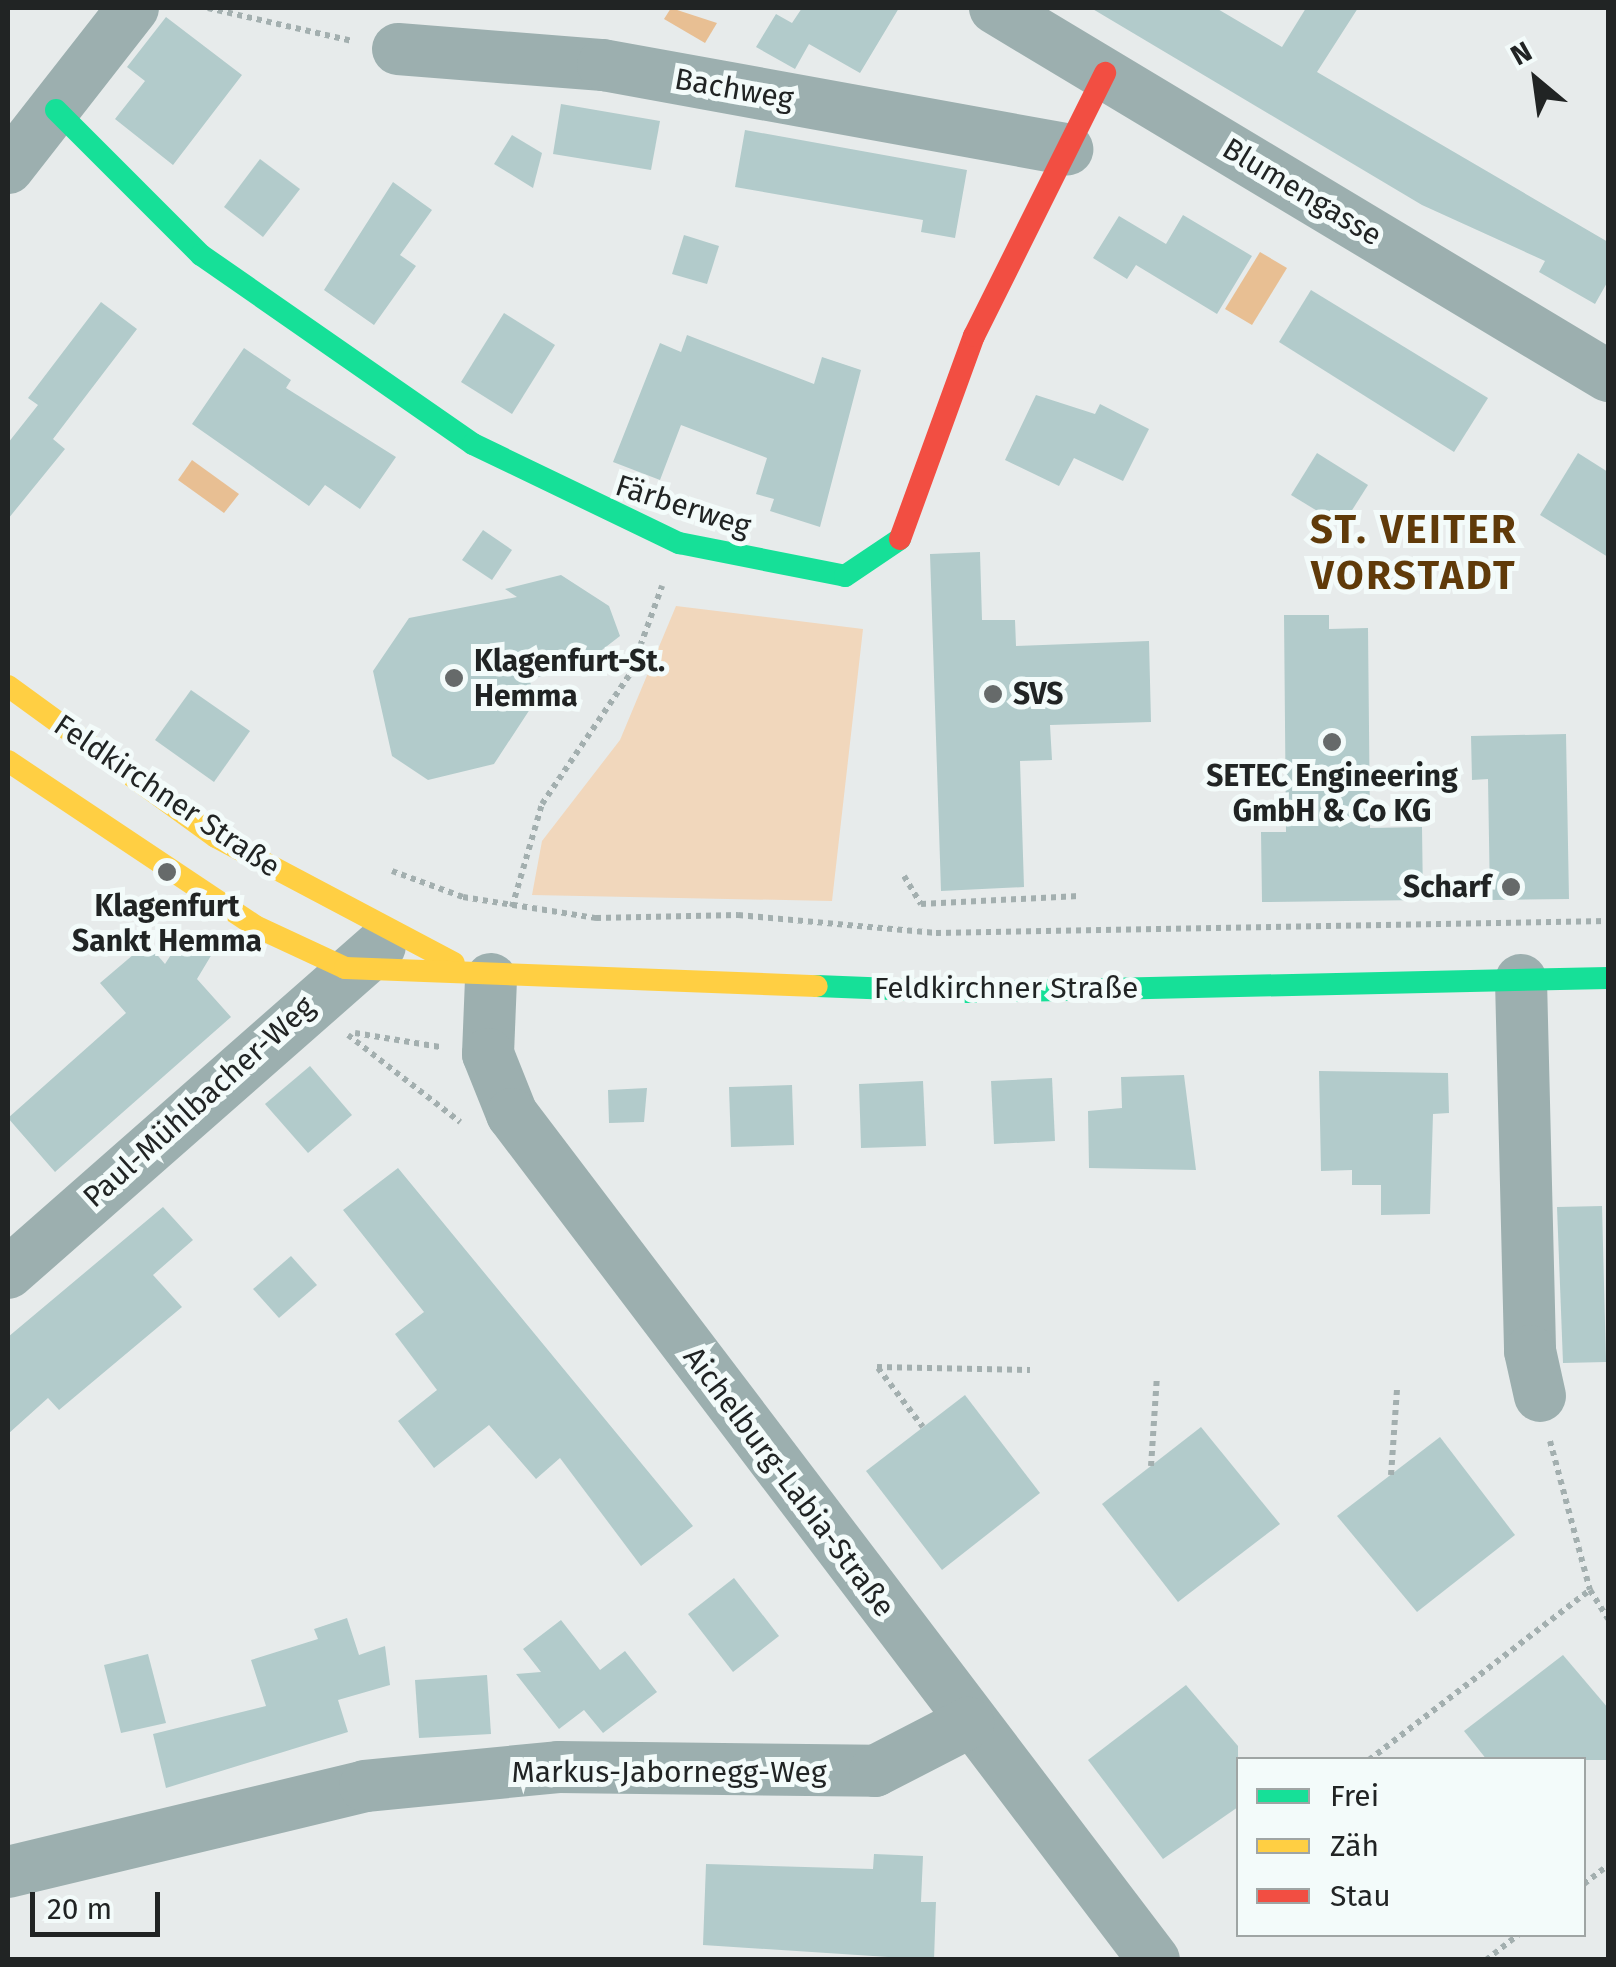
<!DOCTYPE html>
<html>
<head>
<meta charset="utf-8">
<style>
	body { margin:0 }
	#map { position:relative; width:1616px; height:1967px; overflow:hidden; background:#e7ebeb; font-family:"Fira Sans",sans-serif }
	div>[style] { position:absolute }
	.green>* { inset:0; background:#f1d7bc }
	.water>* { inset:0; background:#e8bf93 }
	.building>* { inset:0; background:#b2cbcb }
	.path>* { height:6px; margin-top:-3px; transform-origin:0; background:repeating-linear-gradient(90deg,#a3afaf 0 5px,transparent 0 10px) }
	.street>* { height:52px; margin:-26px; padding:0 26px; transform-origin:26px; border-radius:26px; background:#9cafaf }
	.fast>* { height:22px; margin:-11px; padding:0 11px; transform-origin:11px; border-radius:11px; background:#16e098 }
	.slow>* { height:22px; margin:-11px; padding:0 11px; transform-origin:11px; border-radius:11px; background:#ffcf43 }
	.jam>* { height:22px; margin:-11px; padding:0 11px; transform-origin:11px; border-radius:11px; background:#f24e42 }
	.dots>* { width:28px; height:28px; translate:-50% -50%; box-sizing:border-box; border:5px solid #f3fbfa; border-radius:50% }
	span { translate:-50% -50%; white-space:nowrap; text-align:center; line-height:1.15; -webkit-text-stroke:10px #f3fbfa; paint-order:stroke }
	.street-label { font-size:30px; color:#212424 }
	.poi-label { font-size:30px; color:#212424; font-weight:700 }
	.left { translate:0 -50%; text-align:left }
	.right { translate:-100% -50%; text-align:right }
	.district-label { font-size:40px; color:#603a09; font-weight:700; letter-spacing:2.5px }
	.frame { position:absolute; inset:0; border:10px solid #212424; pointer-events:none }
	.legend { position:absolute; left:1236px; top:1757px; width:350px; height:180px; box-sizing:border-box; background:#f3fbfa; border:2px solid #9fa5a4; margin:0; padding:12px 18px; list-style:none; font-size:30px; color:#212424 }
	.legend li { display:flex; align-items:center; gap:20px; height:50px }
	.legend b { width:50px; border:2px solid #9fa5a4 }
	.north { position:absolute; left:1486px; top:30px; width:100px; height:100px; -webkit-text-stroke:8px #f3fbfa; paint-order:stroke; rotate:331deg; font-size:28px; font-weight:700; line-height:40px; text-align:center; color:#212424 }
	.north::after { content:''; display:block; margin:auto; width:35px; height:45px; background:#212424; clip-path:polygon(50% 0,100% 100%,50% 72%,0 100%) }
	.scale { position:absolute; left:30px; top:1892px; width:130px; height:45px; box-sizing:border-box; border:5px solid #212424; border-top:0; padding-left:12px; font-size:30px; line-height:35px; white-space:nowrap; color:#212424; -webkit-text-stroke:8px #f3fbfa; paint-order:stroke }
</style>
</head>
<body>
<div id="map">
	<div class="green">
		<i style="clip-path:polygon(676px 606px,863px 629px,832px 901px,532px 895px,542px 841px,620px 740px)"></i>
	</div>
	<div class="water">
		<i style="clip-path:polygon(671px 8px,717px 23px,705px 43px,664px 19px)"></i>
		<i style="clip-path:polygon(1260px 252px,1287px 268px,1252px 325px,1225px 309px)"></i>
		<i style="clip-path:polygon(192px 460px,239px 494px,224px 513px,178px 480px)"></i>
	</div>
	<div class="building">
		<i style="clip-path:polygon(802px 8px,899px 8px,860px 73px,809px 44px,795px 69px,756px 47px,776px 14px,792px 23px)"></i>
		<i style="clip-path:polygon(1091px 8px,1216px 8px,1282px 47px,1306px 8px,1358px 8px,1317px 72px,1608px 242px,1608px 281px,1595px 304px,1539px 272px,1545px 261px,1422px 205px)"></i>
		<i style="clip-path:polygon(166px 17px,242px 75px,173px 165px,115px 119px,145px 81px,127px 67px)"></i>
		<i style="clip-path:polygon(561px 104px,660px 121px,651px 170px,553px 154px)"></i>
		<i style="clip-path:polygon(745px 130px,967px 170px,955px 238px,921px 232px,923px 220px,735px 187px)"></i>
		<i style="clip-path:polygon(512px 135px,542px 153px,533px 188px,494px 164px)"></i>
		<i style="clip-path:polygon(260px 159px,300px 189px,263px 237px,224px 207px)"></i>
		<i style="clip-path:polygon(393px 182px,432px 210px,400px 255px,416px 266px,374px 325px,324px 290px)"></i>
		<i style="clip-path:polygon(1183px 215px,1252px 256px,1217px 314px,1136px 265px,1127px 279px,1093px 258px,1119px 216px,1166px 244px)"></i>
		<i style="clip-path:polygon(684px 235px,719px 246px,707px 284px,672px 274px)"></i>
		<i style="clip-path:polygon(1311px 290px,1488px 398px,1454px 452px,1279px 342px)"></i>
		<i style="clip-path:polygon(101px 302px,137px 329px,53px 439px,65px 449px,8px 519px,8px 443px,38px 405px,28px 398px)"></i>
		<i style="clip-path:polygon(504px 313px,555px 345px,512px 414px,461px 382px)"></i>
		<i style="clip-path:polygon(687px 335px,814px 384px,822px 357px,861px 370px,820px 527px,770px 511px,774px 499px,756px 494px,767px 458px,681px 425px,660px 480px,613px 462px,660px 343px,681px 352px)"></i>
		<i style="clip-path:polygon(244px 348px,291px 380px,286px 388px,396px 457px,360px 509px,325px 485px,309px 506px,192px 424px)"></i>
		<i style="clip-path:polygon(1036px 395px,1095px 414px,1100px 404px,1149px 429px,1123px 481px,1074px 458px,1059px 486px,1005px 460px)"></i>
		<i style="clip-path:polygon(1317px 453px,1368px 485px,1342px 526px,1291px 495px)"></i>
		<i style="clip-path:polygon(1578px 453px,1608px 472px,1608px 557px,1540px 515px)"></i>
		<i style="clip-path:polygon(483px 530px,512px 550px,492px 580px,462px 560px)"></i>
		<i style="clip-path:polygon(980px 552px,982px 620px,1015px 620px,1016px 646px,1149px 641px,1151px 722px,1050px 725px,1052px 760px,1020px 761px,1024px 887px,941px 891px,930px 554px)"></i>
		<i style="clip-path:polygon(561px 575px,609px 606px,620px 636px,589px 660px,530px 680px,534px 703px,494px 764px,428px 780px,392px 756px,373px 671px,409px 618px,517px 597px,505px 589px)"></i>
		<i style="clip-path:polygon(1284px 615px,1329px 615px,1329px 629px,1368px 628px,1370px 828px,1422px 827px,1423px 900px,1262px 902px,1261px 832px,1286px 832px)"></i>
		<i style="clip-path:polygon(191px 690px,250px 731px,214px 782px,155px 740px)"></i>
		<i style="clip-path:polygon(1566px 734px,1569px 899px,1490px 900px,1488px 779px,1472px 780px,1471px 736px)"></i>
		<i style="clip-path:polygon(187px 930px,215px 949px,197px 979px,231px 1017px,55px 1172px,8px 1118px,126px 1013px,100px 983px,147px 943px,165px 964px)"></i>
		<i style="clip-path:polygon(310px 1066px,352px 1115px,308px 1153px,265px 1104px)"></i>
		<i style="clip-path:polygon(1319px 1071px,1448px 1073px,1449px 1113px,1433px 1114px,1430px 1214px,1381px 1215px,1381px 1185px,1352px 1185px,1352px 1170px,1321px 1171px)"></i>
		<i style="clip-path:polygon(1184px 1075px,1196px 1170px,1089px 1168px,1088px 1111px,1122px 1108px,1121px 1077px)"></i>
		<i style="clip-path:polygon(1052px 1078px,1055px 1141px,994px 1144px,991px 1081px)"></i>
		<i style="clip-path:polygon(923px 1081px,926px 1146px,861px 1148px,859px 1084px)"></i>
		<i style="clip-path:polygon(792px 1085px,794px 1145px,731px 1147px,729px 1087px)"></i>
		<i style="clip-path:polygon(647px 1088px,644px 1122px,609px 1123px,608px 1090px)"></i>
		<i style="clip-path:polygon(398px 1168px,693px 1526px,641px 1566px,560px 1458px,536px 1479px,489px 1425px,434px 1468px,398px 1421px,437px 1390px,395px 1334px,424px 1312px,343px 1210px)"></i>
		<i style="clip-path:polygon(1602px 1206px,1606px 1362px,1563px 1363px,1557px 1207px)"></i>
		<i style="clip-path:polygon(163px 1207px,193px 1240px,153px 1275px,182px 1307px,59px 1410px,48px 1398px,8px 1434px,8px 1337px)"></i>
		<i style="clip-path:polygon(291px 1256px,317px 1285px,279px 1318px,253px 1289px)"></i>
		<i style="clip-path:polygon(965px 1395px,1040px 1493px,942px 1570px,866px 1471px)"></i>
		<i style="clip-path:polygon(1201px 1427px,1280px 1524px,1178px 1602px,1102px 1504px)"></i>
		<i style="clip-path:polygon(1440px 1437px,1515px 1535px,1417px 1612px,1337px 1516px)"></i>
		<i style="clip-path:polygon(734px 1578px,779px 1636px,733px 1672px,688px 1614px)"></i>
		<i style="clip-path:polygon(347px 1618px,359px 1655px,385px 1646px,390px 1685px,338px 1700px,348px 1732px,166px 1788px,153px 1734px,266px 1706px,251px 1660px,318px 1639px,314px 1629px)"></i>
		<i style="clip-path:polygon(561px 1620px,600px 1670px,625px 1651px,657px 1692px,603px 1733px,584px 1710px,559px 1729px,516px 1674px,541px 1672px,523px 1649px)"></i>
		<i style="clip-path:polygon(148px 1654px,166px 1723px,121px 1733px,104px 1665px)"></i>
		<i style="clip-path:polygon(1563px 1655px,1608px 1708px,1608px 1760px,1487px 1760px,1464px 1731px)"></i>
		<i style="clip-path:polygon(487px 1675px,491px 1734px,419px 1738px,415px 1680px)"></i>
		<i style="clip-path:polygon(1186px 1685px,1238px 1746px,1238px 1807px,1163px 1859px,1088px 1760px)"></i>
		<i style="clip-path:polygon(874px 1854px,923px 1856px,921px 1902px,936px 1902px,934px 1960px,703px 1945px,706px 1864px,873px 1869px)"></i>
	</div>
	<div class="path">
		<i style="left:208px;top:8px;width:148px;rotate:12.9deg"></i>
		<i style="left:392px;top:871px;width:76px;rotate:20.1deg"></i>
		<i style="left:463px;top:897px;width:135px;rotate:9deg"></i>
		<i style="left:596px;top:918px;width:142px;rotate:-1.2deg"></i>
		<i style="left:738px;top:915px;width:199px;rotate:5.2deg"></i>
		<i style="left:936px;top:933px;width:672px;rotate:-1.02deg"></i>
		<i style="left:904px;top:876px;width:33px;rotate:59deg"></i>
		<i style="left:921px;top:904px;width:158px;rotate:-2.9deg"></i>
		<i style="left:512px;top:907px;width:107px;rotate:-73.8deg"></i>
		<i style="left:542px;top:804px;width:157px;rotate:-55.9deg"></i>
		<i style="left:630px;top:674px;width:94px;rotate:-70deg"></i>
		<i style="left:355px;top:1033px;width:86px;rotate:9.4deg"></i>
		<i style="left:348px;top:1035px;width:142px;rotate:37.8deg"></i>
		<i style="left:877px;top:1367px;width:153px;rotate:1.1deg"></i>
		<i style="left:878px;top:1368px;width:74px;rotate:52.7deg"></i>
		<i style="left:1550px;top:1441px;width:154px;rotate:75deg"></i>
		<i style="left:1590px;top:1590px;width:34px;rotate:58deg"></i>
		<i style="left:1151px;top:1466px;width:90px;rotate:-86.2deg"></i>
		<i style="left:1391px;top:1475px;width:86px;rotate:-86deg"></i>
		<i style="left:1369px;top:1760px;width:279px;rotate:-37.6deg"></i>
		<i style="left:1584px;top:1884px;width:31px;rotate:-38deg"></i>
		<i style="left:1486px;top:1960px;width:42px;rotate:-38.2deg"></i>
	</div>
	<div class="street">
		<i style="left:995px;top:8px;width:715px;rotate:30.98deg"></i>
		<i style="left:398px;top:49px;width:206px;rotate:4.5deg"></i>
		<i style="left:603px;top:65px;width:472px;rotate:10.3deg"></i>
		<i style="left:8px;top:168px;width:203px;rotate:-52deg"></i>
		<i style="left:491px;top:979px;width:75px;rotate:92.3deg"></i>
		<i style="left:488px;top:1054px;width:65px;rotate:68.2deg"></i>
		<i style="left:512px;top:1114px;width:1062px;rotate:52.81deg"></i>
		<i style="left:1521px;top:980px;width:371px;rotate:88.6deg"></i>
		<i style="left:1530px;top:1351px;width:46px;rotate:77.5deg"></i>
		<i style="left:8px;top:1273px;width:495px;rotate:-41.3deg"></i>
		<i style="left:8px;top:1872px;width:367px;rotate:-13.5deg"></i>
		<i style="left:365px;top:1786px;width:194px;rotate:-5.6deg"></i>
		<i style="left:558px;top:1767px;width:317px;rotate:0.7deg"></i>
		<i style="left:875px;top:1771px;width:105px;rotate:-27.3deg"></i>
	</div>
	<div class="fast">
		<i style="left:56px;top:110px;width:205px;rotate:45deg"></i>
		<i style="left:201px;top:255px;width:331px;rotate:34.8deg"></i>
		<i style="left:473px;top:444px;width:229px;rotate:25.7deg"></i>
		<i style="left:679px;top:543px;width:169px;rotate:11.2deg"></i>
		<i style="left:845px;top:576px;width:66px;rotate:-33.9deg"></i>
		<i style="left:817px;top:986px;width:151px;rotate:2.3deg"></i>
		<i style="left:968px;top:992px;width:640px;rotate:-1.25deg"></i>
	</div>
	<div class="slow">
		<i style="left:8px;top:686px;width:257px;rotate:36deg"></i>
		<i style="left:216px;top:837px;width:269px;rotate:27.9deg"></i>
		<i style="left:8px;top:761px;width:297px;rotate:33.7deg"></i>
		<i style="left:255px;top:926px;width:99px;rotate:25deg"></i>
		<i style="left:345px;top:968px;width:472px;rotate:2.2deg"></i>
	</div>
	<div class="jam">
		<i style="left:900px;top:539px;width:216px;rotate:-70deg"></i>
		<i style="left:974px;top:336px;width:294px;rotate:-63.5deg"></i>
	</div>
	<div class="dots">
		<i style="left:454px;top:678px;background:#666a6a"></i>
		<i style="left:993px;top:694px;background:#666a6a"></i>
		<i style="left:1332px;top:742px;background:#666a6a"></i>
		<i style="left:167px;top:872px;background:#666a6a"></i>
		<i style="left:1511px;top:887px;background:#666a6a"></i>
	</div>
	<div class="street-label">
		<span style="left:734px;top:89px;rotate:10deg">Bachweg</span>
		<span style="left:1302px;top:192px;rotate:31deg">Blumengasse</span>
		<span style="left:683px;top:506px;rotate:18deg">Färberweg</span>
		<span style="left:167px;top:796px;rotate:34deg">Feldkirchner Straße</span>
		<span style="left:1006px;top:988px">Feldkirchner Straße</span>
		<span style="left:199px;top:1102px;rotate:-42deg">Paul-Mühlbacher-Weg</span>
		<span style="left:789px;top:1482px;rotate:53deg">Aichelburg-Labia-Straße</span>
		<span style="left:669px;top:1772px">Markus-Jabornegg-Weg</span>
	</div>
	<div class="poi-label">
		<span class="left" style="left:474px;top:678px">Klagenfurt-St.<br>Hemma</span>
		<span class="left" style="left:1013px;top:694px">SVS</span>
		<span style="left:1332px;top:793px">SETEC Engineering<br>GmbH &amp; Co KG</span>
		<span class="right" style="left:1491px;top:887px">Scharf</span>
		<span style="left:167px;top:923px">Klagenfurt<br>Sankt Hemma</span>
	</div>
	<div class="district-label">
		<span style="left:1414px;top:553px">ST. VEITER<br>VORSTADT</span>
	</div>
	<div class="frame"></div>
	<ul class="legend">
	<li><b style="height:12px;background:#16e098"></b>Frei</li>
	<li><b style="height:12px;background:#ffcf43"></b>Zäh</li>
	<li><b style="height:12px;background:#f24e42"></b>Stau</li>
	</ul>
	<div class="north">N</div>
	<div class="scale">20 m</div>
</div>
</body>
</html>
